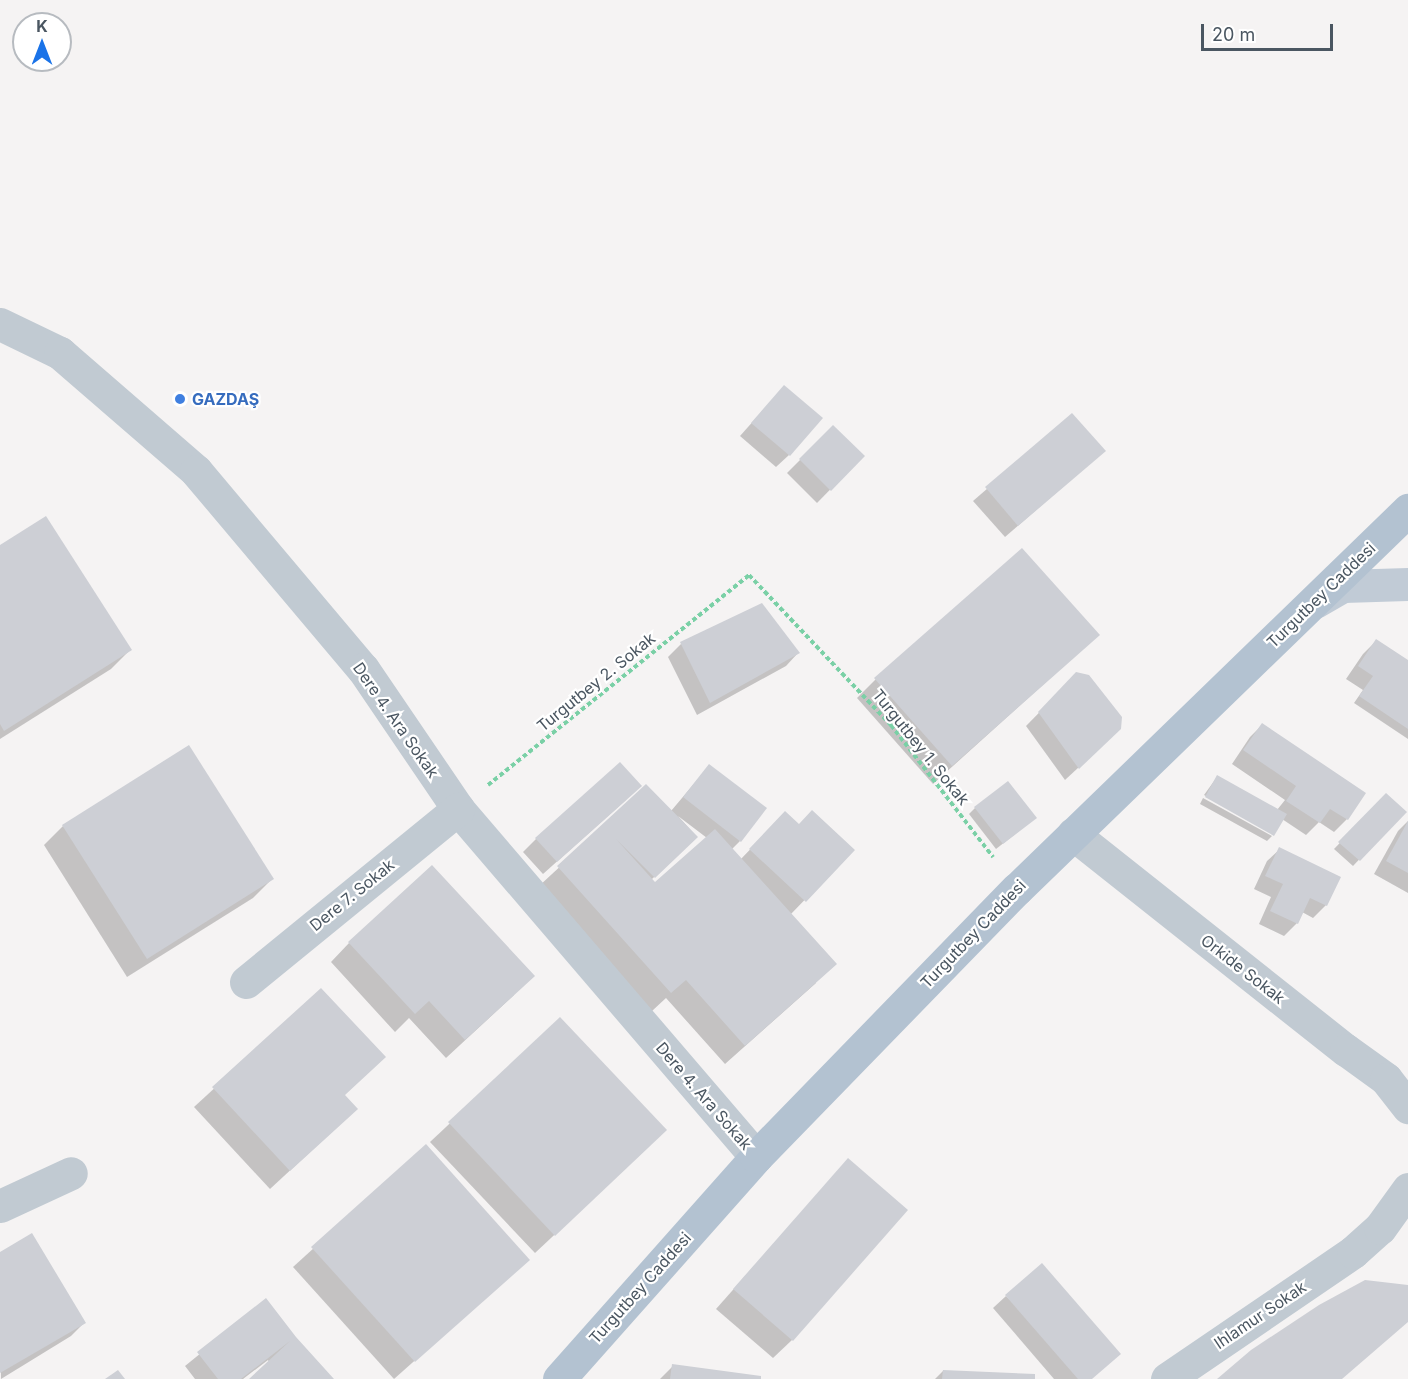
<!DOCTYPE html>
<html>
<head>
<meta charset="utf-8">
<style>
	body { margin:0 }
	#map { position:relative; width:1408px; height:1379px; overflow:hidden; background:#f5f3f3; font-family:Inter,sans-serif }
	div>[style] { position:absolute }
	.shadow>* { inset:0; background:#0003 }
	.building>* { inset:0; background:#cdcfd5 }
	.path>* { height:4px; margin-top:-2px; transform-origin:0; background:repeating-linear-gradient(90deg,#7ad0a6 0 4.5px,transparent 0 7.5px) }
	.street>* { height:33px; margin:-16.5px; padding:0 16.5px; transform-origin:16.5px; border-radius:16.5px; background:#c1cad2 }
	.secondary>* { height:33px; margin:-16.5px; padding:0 16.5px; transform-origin:16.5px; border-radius:16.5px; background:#c1cbd6 }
	.primary>* { height:33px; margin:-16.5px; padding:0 16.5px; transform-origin:16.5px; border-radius:16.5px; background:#b3c2d1 }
	.dots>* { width:16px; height:16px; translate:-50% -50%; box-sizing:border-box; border:3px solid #fff; border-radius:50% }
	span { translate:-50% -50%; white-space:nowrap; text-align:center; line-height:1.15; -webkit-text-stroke:4.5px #fff; paint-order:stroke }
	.shop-label { font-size:16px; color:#366cbe; font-weight:700 }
	.left { translate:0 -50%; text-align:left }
	.street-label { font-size:16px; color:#4a5661 }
	.north { position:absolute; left:12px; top:12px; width:60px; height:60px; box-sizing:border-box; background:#fff; border:2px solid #b7bbc0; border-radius:50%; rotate:0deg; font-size:16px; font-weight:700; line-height:24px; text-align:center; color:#4a5661 }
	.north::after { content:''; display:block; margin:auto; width:21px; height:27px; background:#1a73e8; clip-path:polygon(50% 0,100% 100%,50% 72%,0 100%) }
	.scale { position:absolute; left:1201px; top:24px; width:132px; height:27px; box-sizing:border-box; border:3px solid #4a5661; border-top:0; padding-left:8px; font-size:18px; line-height:21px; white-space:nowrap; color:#4a5661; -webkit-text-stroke:4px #fff; paint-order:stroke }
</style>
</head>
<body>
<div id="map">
	<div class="shadow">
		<i style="clip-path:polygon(772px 400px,789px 455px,776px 467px,740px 436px)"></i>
		<i style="clip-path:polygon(1072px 415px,1104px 451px,1005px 537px,973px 501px)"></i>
		<i style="clip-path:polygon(833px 427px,863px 456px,817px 503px,787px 473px)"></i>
		<i style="clip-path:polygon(0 547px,130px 650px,111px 669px,0 739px)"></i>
		<i style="clip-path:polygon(1098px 635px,933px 784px,857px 698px,876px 679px)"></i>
		<i style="clip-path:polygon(1376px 641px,1408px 662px,1408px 739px,1354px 703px,1363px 690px,1346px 679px,1363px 654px)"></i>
		<i style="clip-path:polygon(681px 644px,798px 653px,786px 666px,697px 715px,668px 657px)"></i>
		<i style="clip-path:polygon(1077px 674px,1106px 742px,1065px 780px,1026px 726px)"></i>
		<i style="clip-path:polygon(1262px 725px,1364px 793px,1347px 819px,1334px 832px,1319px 822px,1306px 835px,1282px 819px,1274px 834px,1204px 795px,1217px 777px,1277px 810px,1285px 800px,1232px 764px,1250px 737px)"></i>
		<i style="clip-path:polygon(evenodd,709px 766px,740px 841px,731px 850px,740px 860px,785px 813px,799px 826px,853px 850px,790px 915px,816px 983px,725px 1064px,666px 998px,652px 1011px,539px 886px,604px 826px,671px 811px,709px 766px,678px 816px,707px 838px,655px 885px,651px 880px,696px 836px,678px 816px)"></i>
		<i style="clip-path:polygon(1386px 795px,1404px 812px,1353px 866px,1334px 849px)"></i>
		<i style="clip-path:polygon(1203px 798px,1272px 836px,1267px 841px,1200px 804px)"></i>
		<i style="clip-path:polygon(627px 799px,543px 874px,523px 852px,536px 839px)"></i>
		<i style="clip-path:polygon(975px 808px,1029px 823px,996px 849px,969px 814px)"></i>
		<i style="clip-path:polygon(1408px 821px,1408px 893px,1374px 874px,1398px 831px)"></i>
		<i style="clip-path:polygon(63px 826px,272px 879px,253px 898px,127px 977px,44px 845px)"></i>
		<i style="clip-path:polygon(1280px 849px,1326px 905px,1313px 918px,1302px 912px,1297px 923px,1284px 936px,1259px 924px,1271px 897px,1254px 889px,1267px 861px)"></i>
		<i style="clip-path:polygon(349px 943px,514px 995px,446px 1058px,409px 1018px,395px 1032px,331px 962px)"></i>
		<i style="clip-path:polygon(321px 990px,343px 1096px,337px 1127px,270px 1189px,194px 1107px)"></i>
		<i style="clip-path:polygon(560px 1020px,646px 1149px,535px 1253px,430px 1142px)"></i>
		<i style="clip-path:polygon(426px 1146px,528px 1260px,394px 1379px,293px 1267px)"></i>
		<i style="clip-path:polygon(848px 1160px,792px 1340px,773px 1358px,716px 1309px)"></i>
		<i style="clip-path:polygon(0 1254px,84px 1323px,71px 1336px,1px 1379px)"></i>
		<i style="clip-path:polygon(1006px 1296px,1092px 1379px,1054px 1379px,993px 1308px)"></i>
		<i style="clip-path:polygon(266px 1300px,295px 1338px,332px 1379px,250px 1379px,269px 1362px,268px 1360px,243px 1379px,195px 1379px,185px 1366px)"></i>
		<i style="clip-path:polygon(673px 1366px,759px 1379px,660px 1379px)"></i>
		<i style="clip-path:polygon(943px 1371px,1034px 1379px,935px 1379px)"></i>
	</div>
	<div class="building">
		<i style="clip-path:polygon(784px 385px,823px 418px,790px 456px,751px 423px)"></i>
		<i style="clip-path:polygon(1072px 413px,1106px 451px,1018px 526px,985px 487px)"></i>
		<i style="clip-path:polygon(833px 425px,865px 456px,831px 491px,799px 459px)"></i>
		<i style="clip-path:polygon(46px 516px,132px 650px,4px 731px,0 724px,0 545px)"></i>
		<i style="clip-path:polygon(1022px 548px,1100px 635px,952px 766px,874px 678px)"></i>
		<i style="clip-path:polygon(762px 603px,800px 653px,710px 703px,680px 642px)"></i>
		<i style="clip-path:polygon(1376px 639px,1408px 660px,1408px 729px,1359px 696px,1373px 676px,1358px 666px)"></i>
		<i style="clip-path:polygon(1076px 672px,1089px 675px,1122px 717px,1121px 729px,1079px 769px,1038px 712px)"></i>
		<i style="clip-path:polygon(1262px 723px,1366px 793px,1348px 820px,1330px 809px,1320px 823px,1286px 801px,1296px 786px,1243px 750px)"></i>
		<i style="clip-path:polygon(189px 745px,274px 879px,147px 959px,62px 825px)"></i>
		<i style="clip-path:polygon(620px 762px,642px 786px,557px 862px,535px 838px)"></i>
		<i style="clip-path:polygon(709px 764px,767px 808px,741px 842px,683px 797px)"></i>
		<i style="clip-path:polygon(1217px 775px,1287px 814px,1274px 836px,1205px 797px)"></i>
		<i style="clip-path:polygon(1008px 781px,1037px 818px,1003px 844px,974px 807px)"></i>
		<i style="clip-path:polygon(646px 784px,698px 837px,655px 878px,616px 839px,655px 882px,715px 829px,837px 964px,745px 1046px,686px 980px,671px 993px,557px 866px)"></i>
		<i style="clip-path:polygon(1386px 793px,1407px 812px,1360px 861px,1338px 842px)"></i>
		<i style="clip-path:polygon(812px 810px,855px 850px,806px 902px,749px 849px,785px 811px,799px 824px)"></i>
		<i style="clip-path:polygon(1408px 821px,1408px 873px,1386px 861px)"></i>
		<i style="clip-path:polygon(1279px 847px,1341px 877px,1327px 906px,1310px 898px,1298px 924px,1270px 911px,1283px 884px,1265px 876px)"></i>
		<i style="clip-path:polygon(432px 865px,535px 976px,465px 1040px,429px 1001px,415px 1014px,348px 942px)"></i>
		<i style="clip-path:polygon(321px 988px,386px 1057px,345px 1095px,358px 1109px,290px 1171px,212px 1087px)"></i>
		<i style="clip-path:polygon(560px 1017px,667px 1130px,555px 1236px,448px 1122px)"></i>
		<i style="clip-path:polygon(426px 1144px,530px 1260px,415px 1362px,311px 1247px)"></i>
		<i style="clip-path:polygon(848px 1158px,908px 1210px,793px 1341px,733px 1289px)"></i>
		<i style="clip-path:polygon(32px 1233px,86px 1323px,0 1373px,0 1252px)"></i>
		<i style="clip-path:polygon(1042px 1263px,1121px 1354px,1092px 1379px,1078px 1379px,1005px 1295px)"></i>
		<i style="clip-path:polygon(1365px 1280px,1408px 1285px,1408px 1322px,1342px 1379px,1217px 1379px,1251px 1350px,1319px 1305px)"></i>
		<i style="clip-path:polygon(266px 1298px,296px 1337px,334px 1379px,249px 1379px,290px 1341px,241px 1379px,218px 1379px,197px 1352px)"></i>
		<i style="clip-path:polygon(672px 1364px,761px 1376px,761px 1379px,670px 1379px)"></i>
		<i style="clip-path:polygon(118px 1370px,125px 1379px,105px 1379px)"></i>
		<i style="clip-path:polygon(943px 1370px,1035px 1374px,1035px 1379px,942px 1379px)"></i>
	</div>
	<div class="path">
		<i style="left:488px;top:785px;width:335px;rotate:-38.8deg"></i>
		<i style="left:749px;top:575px;width:207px;rotate:46.6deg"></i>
		<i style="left:891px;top:725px;width:167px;rotate:52.3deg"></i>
	</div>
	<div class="street">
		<i style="left:0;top:324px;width:67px;rotate:25.8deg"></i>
		<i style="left:60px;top:353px;width:180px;rotate:40.9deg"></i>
		<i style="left:196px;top:471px;width:259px;rotate:49.9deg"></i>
		<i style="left:363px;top:669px;width:169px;rotate:55.8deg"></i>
		<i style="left:458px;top:809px;width:458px;rotate:49.4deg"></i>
		<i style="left:1073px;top:834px;width:348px;rotate:38.4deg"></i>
		<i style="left:1346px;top:1050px;width:49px;rotate:35.9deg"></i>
		<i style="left:1386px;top:1079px;width:36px;rotate:52deg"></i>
		<i style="left:246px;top:982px;width:274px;rotate:-39.2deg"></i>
		<i style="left:0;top:1206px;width:78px;rotate:-24.9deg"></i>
		<i style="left:1167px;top:1379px;width:225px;rotate:-34.3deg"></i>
		<i style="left:1353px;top:1252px;width:36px;rotate:-42deg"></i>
		<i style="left:1380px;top:1228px;width:48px;rotate:-54.3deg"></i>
	</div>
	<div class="secondary">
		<i style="left:1315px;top:602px;width:32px;rotate:-30deg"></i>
		<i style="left:1343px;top:586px;width:65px;rotate:-1.8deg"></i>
	</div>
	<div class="primary">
		<i style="left:559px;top:1379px;width:297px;rotate:-48.4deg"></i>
		<i style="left:756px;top:1157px;width:374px;rotate:-45.8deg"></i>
		<i style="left:1017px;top:889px;width:545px;rotate:-44.11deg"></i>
	</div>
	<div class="dots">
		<i style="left:180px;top:399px;background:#3f7fe0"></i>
	</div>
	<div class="shop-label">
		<span class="left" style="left:192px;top:399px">GAZDAŞ</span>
	</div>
	<div class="street-label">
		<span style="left:1321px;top:595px;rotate:-44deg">Turgutbey Caddesi</span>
		<span style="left:596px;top:682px;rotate:-39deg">Turgutbey 2. Sokak</span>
		<span style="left:396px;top:720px;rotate:55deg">Dere 4. Ara Sokak</span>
		<span style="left:921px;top:747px;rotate:51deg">Turgutbey 1. Sokak</span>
		<span style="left:352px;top:895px;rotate:-39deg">Dere 7. Sokak</span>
		<span style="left:973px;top:934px;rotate:-46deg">Turgutbey Caddesi</span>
		<span style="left:1243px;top:969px;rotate:38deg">Orkide Sokak</span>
		<span style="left:704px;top:1096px;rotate:49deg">Dere 4. Ara Sokak</span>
		<span style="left:640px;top:1288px;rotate:-48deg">Turgutbey Caddesi</span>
		<span style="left:1260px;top:1315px;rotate:-34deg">Ihlamur Sokak</span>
	</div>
	<div class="north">K</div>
	<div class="scale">20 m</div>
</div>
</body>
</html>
